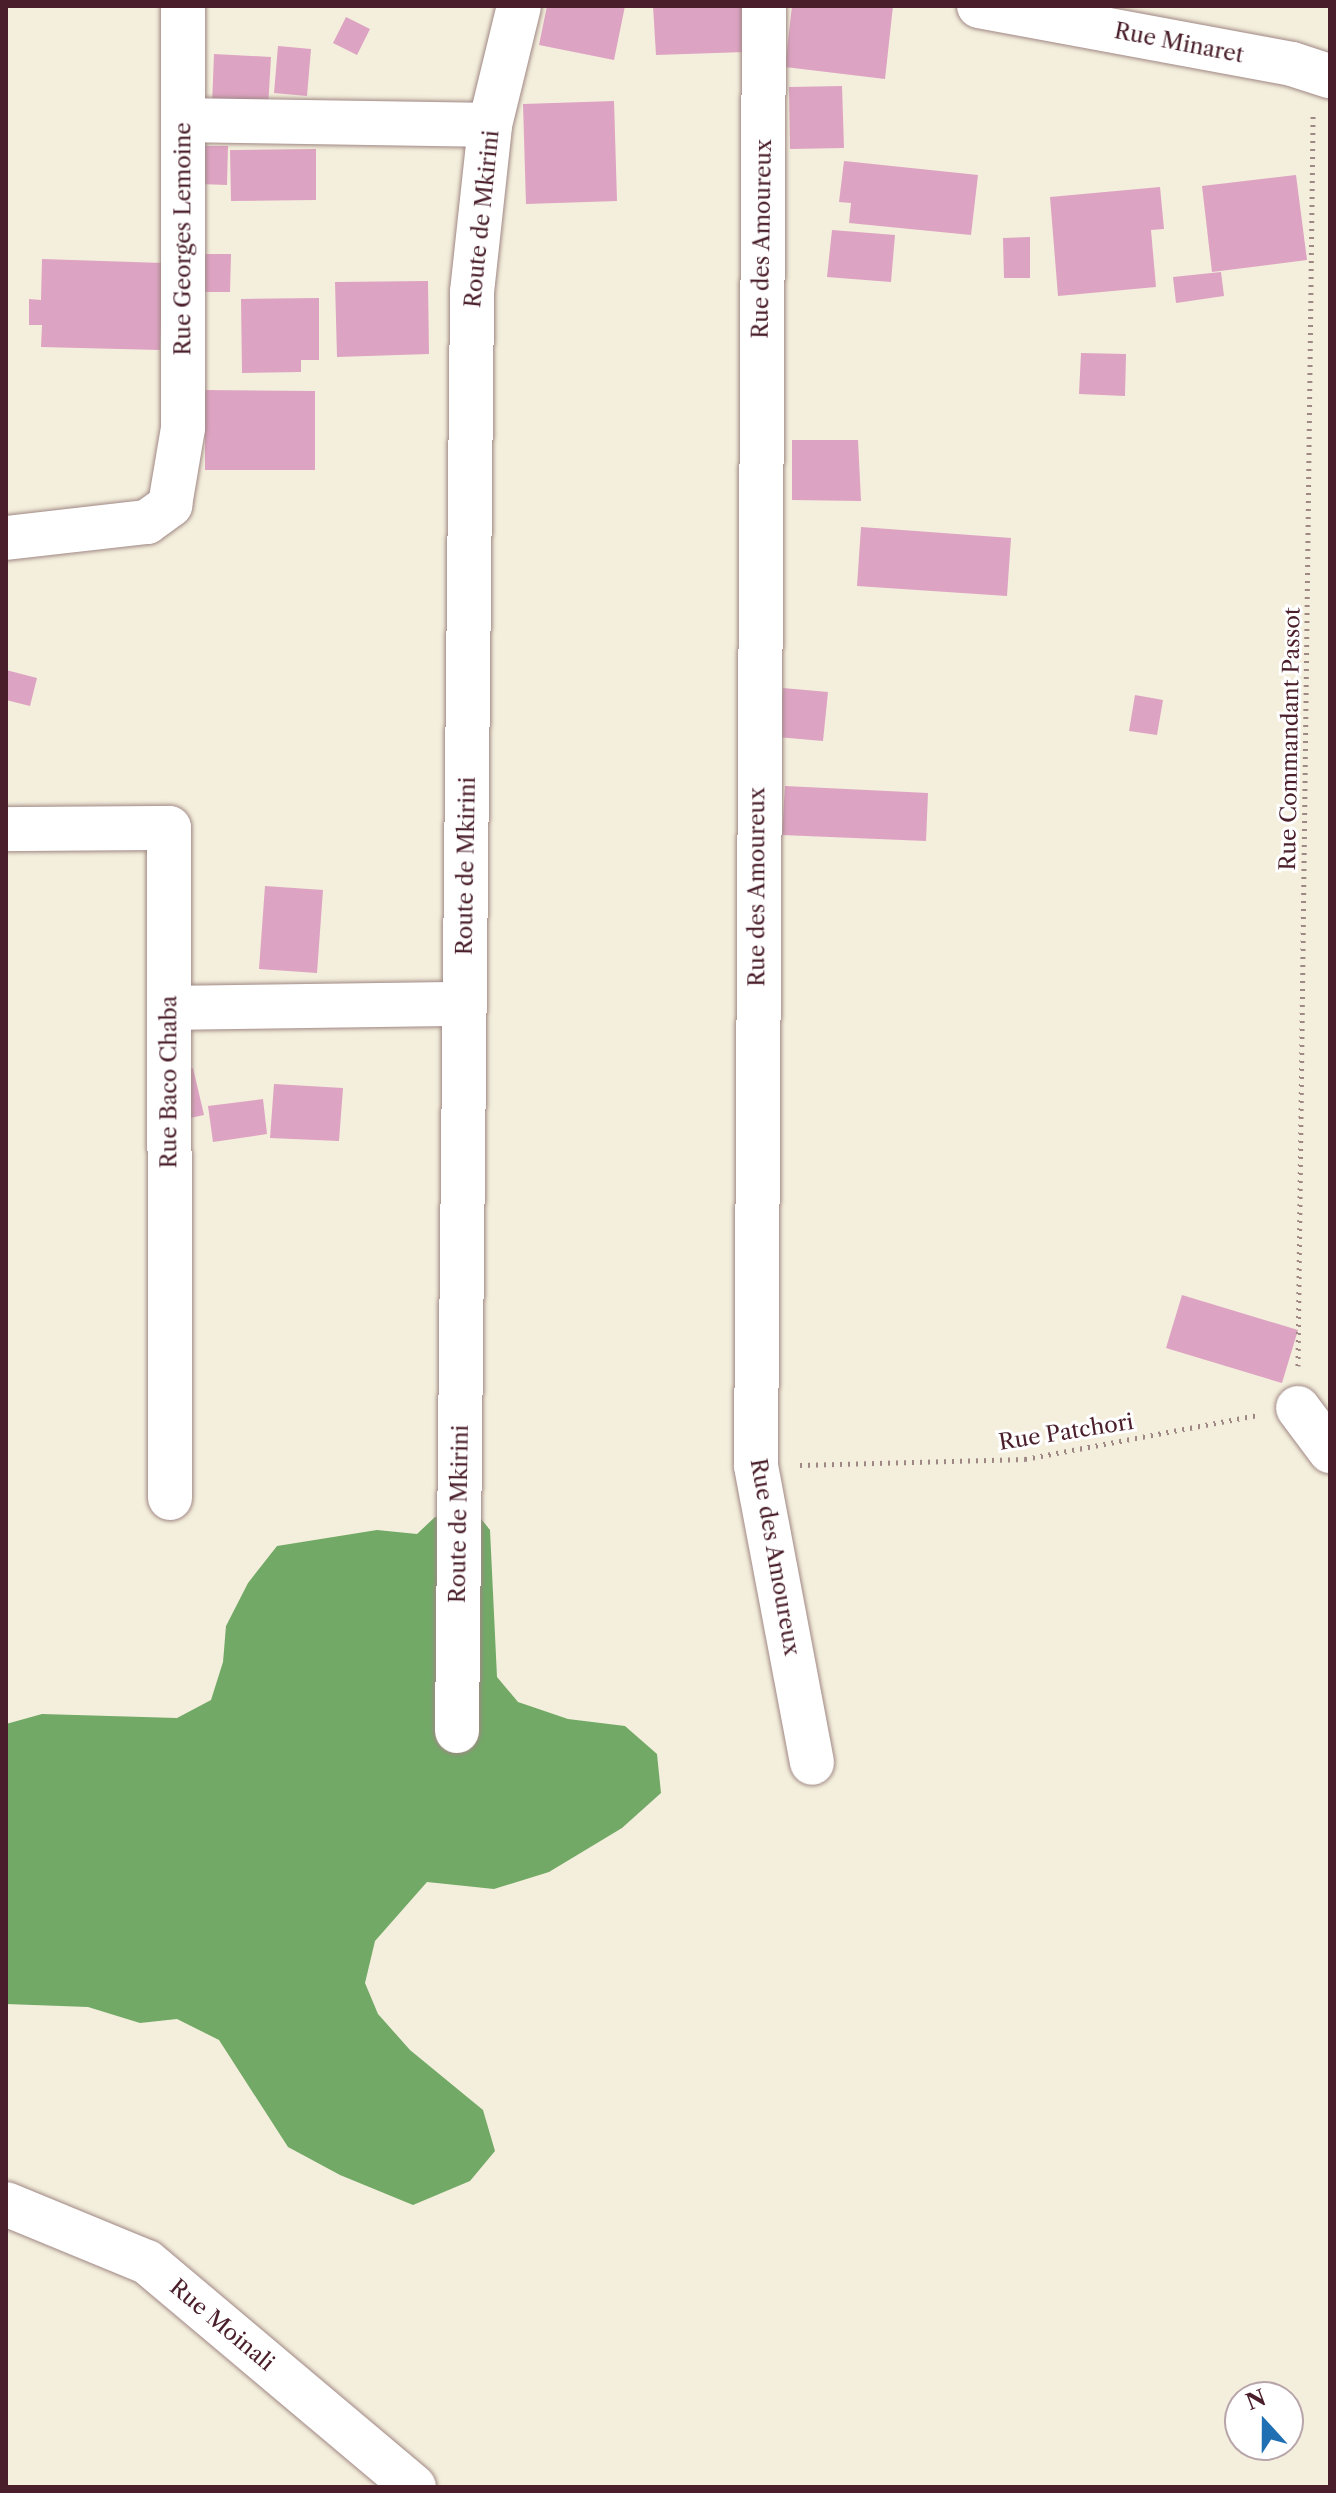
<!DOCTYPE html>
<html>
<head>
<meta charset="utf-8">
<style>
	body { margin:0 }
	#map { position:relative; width:1336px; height:2493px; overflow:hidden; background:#f4efdc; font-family:"Libre Caslon Text",serif }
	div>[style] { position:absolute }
	.forest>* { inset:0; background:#72a967 }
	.building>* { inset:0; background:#dda3c2 }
	.path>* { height:5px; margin-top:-2.5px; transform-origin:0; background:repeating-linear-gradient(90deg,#9f8784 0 2px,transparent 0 8px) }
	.roads { filter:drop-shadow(0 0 2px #9f8784) drop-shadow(0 0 2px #9f8784) }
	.minor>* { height:44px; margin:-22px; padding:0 22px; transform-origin:22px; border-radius:22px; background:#fff }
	span { translate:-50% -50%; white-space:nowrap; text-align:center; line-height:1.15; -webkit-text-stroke:6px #fff; paint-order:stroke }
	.street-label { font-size:22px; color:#4a1f2b }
	.frame { position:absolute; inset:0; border:8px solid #4a1f2b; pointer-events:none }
	.north { position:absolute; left:1224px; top:2381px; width:80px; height:80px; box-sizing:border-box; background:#fff; border:2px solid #b7a5aa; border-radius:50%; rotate:339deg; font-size:22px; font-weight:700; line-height:32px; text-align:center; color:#4a1f2b }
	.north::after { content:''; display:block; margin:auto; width:28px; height:36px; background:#1f6fb2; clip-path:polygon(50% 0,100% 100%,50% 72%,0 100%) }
</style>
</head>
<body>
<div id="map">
	<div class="forest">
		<i style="clip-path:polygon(478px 1515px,490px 1530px,497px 1677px,518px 1702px,568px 1719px,625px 1726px,657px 1754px,661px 1793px,622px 1828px,549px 1872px,494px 1889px,427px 1882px,375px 1941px,365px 1983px,378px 2014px,410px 2050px,483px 2110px,495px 2151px,470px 2181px,413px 2205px,340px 2175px,288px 2147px,219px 2040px,177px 2019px,140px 2023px,88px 2007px,6px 2004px,6px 1724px,42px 1714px,177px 1718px,211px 1700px,223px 1662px,226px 1626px,248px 1583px,277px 1546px,377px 1530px,417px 1534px,435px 1517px)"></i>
	</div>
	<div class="building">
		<i style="clip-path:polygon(547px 6px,625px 6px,614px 60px,539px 45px)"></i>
		<i style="clip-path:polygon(653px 6px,742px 6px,745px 52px,656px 55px)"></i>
		<i style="clip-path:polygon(792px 6px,893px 6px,885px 79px,785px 67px)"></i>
		<i style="clip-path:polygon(346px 17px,370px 29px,357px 55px,333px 43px)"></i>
		<i style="clip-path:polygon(278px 46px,311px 49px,307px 96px,274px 93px)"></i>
		<i style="clip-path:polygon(214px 54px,271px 57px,268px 108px,212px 105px)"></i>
		<i style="clip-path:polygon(842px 86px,844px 148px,790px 149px,789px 87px)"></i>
		<i style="clip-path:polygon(614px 101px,617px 201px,526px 204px,523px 104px)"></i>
		<i style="clip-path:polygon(200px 146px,228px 146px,227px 185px,200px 184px)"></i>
		<i style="clip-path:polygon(316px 149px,316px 200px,231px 201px,230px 150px)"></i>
		<i style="clip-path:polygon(844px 161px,978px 175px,971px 235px,849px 223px,851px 203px,839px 202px)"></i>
		<i style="clip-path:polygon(1296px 175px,1307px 260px,1212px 272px,1202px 186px)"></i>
		<i style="clip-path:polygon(1160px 187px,1164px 229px,1151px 230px,1156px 287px,1058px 296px,1050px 197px)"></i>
		<i style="clip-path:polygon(832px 230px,895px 235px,891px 282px,827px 277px)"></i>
		<i style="clip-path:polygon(1030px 237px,1030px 278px,1004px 278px,1003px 238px)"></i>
		<i style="clip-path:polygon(198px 254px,231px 254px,230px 292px,197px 292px)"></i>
		<i style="clip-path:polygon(42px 259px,163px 263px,160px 350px,41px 347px,42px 325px,29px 325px,29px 299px,41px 300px)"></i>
		<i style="clip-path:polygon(1221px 272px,1224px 296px,1176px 303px,1173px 277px)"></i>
		<i style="clip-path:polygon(428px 281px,429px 354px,337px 357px,335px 282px)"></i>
		<i style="clip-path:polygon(319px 298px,319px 360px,301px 360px,301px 372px,242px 373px,241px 299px)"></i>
		<i style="clip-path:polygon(1081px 353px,1126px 354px,1125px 396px,1079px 394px)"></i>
		<i style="clip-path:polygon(205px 390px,315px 391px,315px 470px,205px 470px)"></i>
		<i style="clip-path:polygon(792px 440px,858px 440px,861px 501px,792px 500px)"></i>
		<i style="clip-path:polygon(861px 527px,1011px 538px,1007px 596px,857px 586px)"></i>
		<i style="clip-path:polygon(6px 670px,37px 678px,30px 706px,6px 700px)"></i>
		<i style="clip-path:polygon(783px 688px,828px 692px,823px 741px,777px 737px)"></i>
		<i style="clip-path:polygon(1135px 695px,1163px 700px,1157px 735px,1129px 731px)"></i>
		<i style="clip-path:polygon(785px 786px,928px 793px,926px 841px,782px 835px)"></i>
		<i style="clip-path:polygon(265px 886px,323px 890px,317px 973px,259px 969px)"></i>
		<i style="clip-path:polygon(193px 1068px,204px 1115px,172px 1122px,162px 1075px)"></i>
		<i style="clip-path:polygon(274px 1084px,343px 1088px,339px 1141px,270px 1138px)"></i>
		<i style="clip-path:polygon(263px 1099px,267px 1134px,213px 1142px,208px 1106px)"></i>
		<i style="clip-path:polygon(1182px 1295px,1298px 1330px,1282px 1383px,1166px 1348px)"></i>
	</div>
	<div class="path">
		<i style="left:1298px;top:1366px;width:1250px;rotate:-89.31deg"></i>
		<i style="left:800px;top:1465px;width:225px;rotate:-1.5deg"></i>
		<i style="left:1025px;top:1459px;width:237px;rotate:-10.7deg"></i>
	</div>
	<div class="roads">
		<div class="minor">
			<i style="left:764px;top:6px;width:1460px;rotate:90.31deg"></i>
			<i style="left:756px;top:1466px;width:302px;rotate:79.3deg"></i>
			<i style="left:979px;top:6px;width:318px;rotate:10.5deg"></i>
			<i style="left:1292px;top:64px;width:40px;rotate:18deg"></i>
			<i style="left:184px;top:120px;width:306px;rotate:0.9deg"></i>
			<i style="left:6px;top:538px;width:142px;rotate:-6.5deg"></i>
			<i style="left:147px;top:522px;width:29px;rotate:-36deg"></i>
			<i style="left:170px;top:505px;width:78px;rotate:-80.4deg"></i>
			<i style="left:183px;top:428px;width:422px;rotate:-90deg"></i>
			<i style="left:6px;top:829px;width:163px;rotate:-0.4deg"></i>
			<i style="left:169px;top:828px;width:670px;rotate:89.91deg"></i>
			<i style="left:169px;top:1008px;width:295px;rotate:-0.8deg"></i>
			<i style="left:1298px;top:1408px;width:54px;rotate:53.3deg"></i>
			<i style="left:457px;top:1731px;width:1439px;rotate:-89.4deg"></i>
			<i style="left:472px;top:292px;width:168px;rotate:-83.8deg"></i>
			<i style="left:490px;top:125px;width:122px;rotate:-76.3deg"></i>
			<i style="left:6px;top:2204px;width:152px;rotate:22.4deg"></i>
			<i style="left:147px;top:2262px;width:349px;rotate:40.1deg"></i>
		</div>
	</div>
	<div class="street-label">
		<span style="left:1179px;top:43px;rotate:11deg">Rue Minaret</span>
		<span style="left:482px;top:219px;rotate:-84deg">Route de Mkirini</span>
		<span style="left:183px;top:239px;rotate:-90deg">Rue Georges Lemoine</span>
		<span style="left:762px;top:239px;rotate:-89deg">Rue des Amoureux</span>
		<span style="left:1290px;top:739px;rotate:-89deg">Rue Commandant Passot</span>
		<span style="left:466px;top:866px;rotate:-89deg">Route de Mkirini</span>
		<span style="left:757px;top:887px;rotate:-90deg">Rue des Amoureux</span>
		<span style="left:169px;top:1082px;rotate:-90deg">Rue Baco Chaba</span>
		<span style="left:1066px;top:1432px;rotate:-9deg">Rue Patchori</span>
		<span style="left:459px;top:1514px;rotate:-89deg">Route de Mkirini</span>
		<span style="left:775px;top:1557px;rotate:80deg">Rue des Amoureux</span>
		<span style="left:222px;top:2325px;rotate:40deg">Rue Moinali</span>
	</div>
	<div class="frame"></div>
	<div class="north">N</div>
</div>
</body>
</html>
